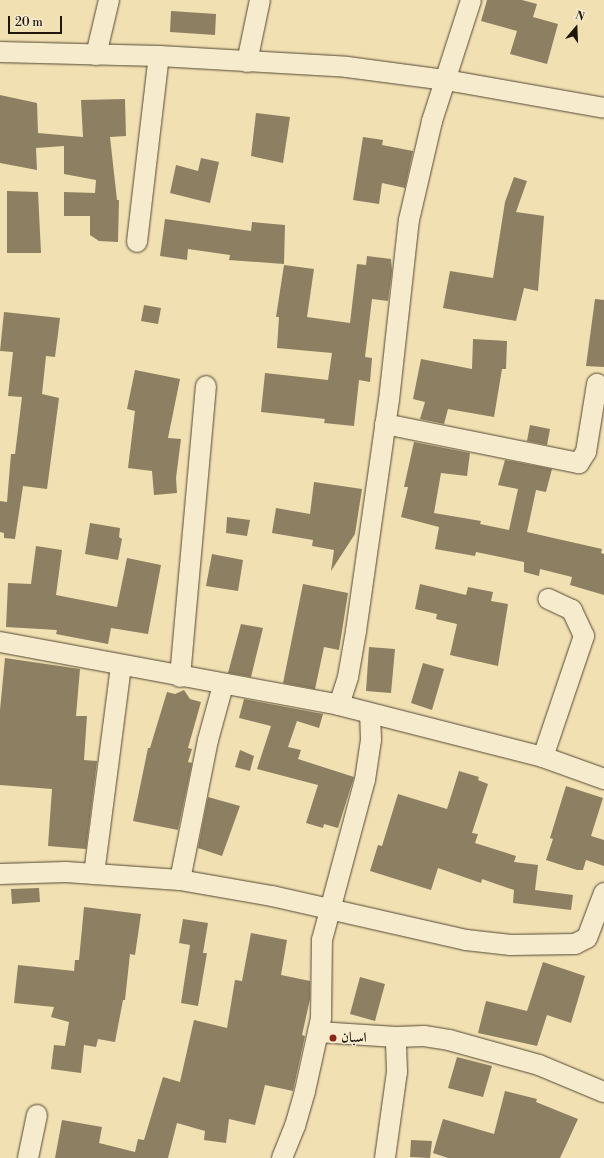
<!DOCTYPE html>
<html>
<head>
<meta charset="utf-8">
<style>
	body { margin:0 }
	#map { position:relative; width:604px; height:1158px; overflow:hidden; background:#f1e0b2; font-family:"Libre Bodoni",Amiri,serif }
	div>[style] { position:absolute }
	.building>* { inset:0; background:#8d7f61 }
	.roads { filter:drop-shadow(0 0 1px #544834) drop-shadow(0 0 1px #544834) }
	.street>* { height:20px; margin:-10px; padding:0 10px; transform-origin:10px; border-radius:10px; background:#f6ebcd }
	.dots>* { width:11px; height:11px; translate:-50% -50%; box-sizing:border-box; border:2px solid #f6ebcd; border-radius:50% }
	span { translate:-50% -50%; white-space:nowrap; text-align:center; line-height:1.15; -webkit-text-stroke:3px #f6ebcd; paint-order:stroke }
	.poi-label { font-size:14px; color:#20160a; font-weight:700 }
	.left { translate:0 -50%; text-align:left }
	.north { position:absolute; left:556px; top:8px; width:40px; height:40px; -webkit-text-stroke:3px #f6ebcd; paint-order:stroke; rotate:19deg; font-size:11px; font-weight:700; line-height:16px; text-align:center; color:#20160a }
	.north::after { content:''; display:block; margin:auto; width:14px; height:18px; background:#20160a; clip-path:polygon(50% 0,100% 100%,50% 72%,0 100%) }
	.scale { position:absolute; left:8px; top:16px; width:54px; height:18px; box-sizing:border-box; border:2px solid #20160a; border-top:0; padding-left:5px; font-size:12px; line-height:14px; white-space:nowrap; color:#20160a; -webkit-text-stroke:3px #f6ebcd; paint-order:stroke }
</style>
</head>
<body>
<div id="map">
	<div class="building">
		<i style="clip-path:polygon(487px 0,522px 0,537px 4px,533px 17px,558px 24px,547px 64px,510px 54px,517px 31px,481px 21px)"></i>
		<i style="clip-path:polygon(171px 11px,216px 14px,215px 35px,170px 32px)"></i>
		<i style="clip-path:polygon(0 95px,37px 103px,38px 133px,83px 137px,81px 100px,125px 99px,126px 136px,110px 137px,117px 200px,119px 200px,118px 242px,99px 241px,90px 235px,90px 216px,64px 216px,64px 192px,95px 193px,96px 180px,64px 174px,64px 146px,36px 148px,37px 170px,0 163px)"></i>
		<i style="clip-path:polygon(256px 113px,290px 117px,283px 163px,251px 156px)"></i>
		<i style="clip-path:polygon(363px 137px,383px 140px,382px 145px,413px 151px,405px 188px,382px 183px,379px 204px,353px 200px)"></i>
		<i style="clip-path:polygon(201px 158px,219px 162px,210px 203px,170px 193px,176px 165px,198px 171px)"></i>
		<i style="clip-path:polygon(514px 177px,527px 181px,516px 212px,544px 216px,538px 291px,524px 288px,516px 321px,443px 308px,450px 271px,493px 278px,505px 202px)"></i>
		<i style="clip-path:polygon(7px 191px,38px 192px,41px 253px,7px 253px)"></i>
		<i style="clip-path:polygon(165px 219px,251px 231px,252px 222px,285px 225px,284px 264px,229px 260px,230px 255px,188px 249px,187px 260px,160px 256px)"></i>
		<i style="clip-path:polygon(367px 256px,391px 259px,392px 271px,388px 301px,372px 299px,365px 357px,372px 358px,370px 382px,359px 380px,354px 426px,324px 423px,325px 419px,261px 412px,265px 373px,328px 380px,332px 353px,277px 348px,279px 317px,276px 317px,284px 265px,314px 269px,307px 317px,350px 323px,357px 264px,366px 265px)"></i>
		<i style="clip-path:polygon(595px 299px,604px 300px,604px 367px,586px 366px)"></i>
		<i style="clip-path:polygon(144px 305px,161px 308px,158px 324px,141px 321px)"></i>
		<i style="clip-path:polygon(4px 312px,60px 318px,55px 357px,46px 356px,42px 394px,59px 398px,47px 489px,23px 486px,15px 539px,4px 538px,4px 533px,0 532px,0 501px,7px 502px,11px 454px,15px 454px,22px 397px,8px 396px,13px 352px,0 351px)"></i>
		<i style="clip-path:polygon(473px 339px,507px 341px,506px 369px,502px 369px,494px 417px,448px 409px,444px 424px,420px 419px,425px 402px,413px 399px,421px 359px,472px 369px)"></i>
		<i style="clip-path:polygon(135px 370px,180px 379px,168px 438px,181px 439px,176px 478px,177px 493px,154px 495px,152px 471px,128px 468px,135px 411px,127px 409px)"></i>
		<i style="clip-path:polygon(530px 425px,550px 429px,547px 445px,527px 441px)"></i>
		<i style="clip-path:polygon(414px 442px,470px 453px,467px 476px,441px 473px,434px 513px,481px 521px,480px 524px,509px 530px,518px 489px,498px 485px,505px 460px,552px 469px,546px 492px,536px 490px,527px 532px,602px 549px,601px 553px,604px 554px,604px 595px,570px 585px,572px 577px,540px 569px,539px 576px,524px 572px,524px 562px,476px 552px,475px 556px,435px 549px,439px 527px,401px 517px,408px 487px,404px 487px)"></i>
		<i style="clip-path:polygon(314px 482px,362px 489px,355px 534px,331px 571px,334px 550px,312px 546px,313px 540px,272px 533px,276px 508px,310px 514px)"></i>
		<i style="clip-path:polygon(227px 517px,250px 520px,247px 536px,226px 533px)"></i>
		<i style="clip-path:polygon(90px 523px,120px 528px,119px 537px,122px 539px,118px 560px,85px 554px)"></i>
		<i style="clip-path:polygon(36px 546px,62px 550px,56px 595px,117px 607px,127px 558px,161px 565px,148px 634px,111px 628px,108px 644px,56px 634px,57px 630px,6px 627px,8px 583px,31px 584px)"></i>
		<i style="clip-path:polygon(212px 554px,243px 560px,238px 591px,206px 586px)"></i>
		<i style="clip-path:polygon(303px 584px,348px 593px,339px 650px,324px 647px,315px 689px,283px 683px)"></i>
		<i style="clip-path:polygon(420px 584px,466px 595px,468px 587px,493px 592px,491px 601px,508px 604px,498px 666px,450px 655px,457px 624px,436px 619px,437px 614px,415px 609px)"></i>
		<i style="clip-path:polygon(241px 624px,263px 628px,251px 677px,228px 673px)"></i>
		<i style="clip-path:polygon(369px 647px,395px 649px,391px 693px,366px 691px)"></i>
		<i style="clip-path:polygon(5px 658px,80px 669px,76px 716px,87px 716px,84px 760px,97px 761px,86px 849px,48px 846px,52px 789px,0 785px,0 710px)"></i>
		<i style="clip-path:polygon(423px 663px,444px 669px,432px 710px,411px 703px)"></i>
		<i style="clip-path:polygon(184px 690px,190px 699px,201px 702px,188px 748px,192px 749px,188px 762px,192px 763px,178px 830px,133px 821px,148px 748px,150px 748px,167px 692px,175px 694px)"></i>
		<i style="clip-path:polygon(244px 699px,323px 714px,319px 728px,297px 721px,288px 747px,301px 750px,298px 759px,354px 777px,338px 828px,324px 824px,323px 828px,306px 823px,318px 785px,257px 769px,271px 726px,239px 718px)"></i>
		<i style="clip-path:polygon(240px 750px,254px 756px,250px 771px,235px 767px)"></i>
		<i style="clip-path:polygon(459px 771px,479px 777px,478px 780px,488px 784px,472px 833px,478px 834px,475px 843px,516px 856px,514px 862px,538px 865px,535px 890px,573px 895px,571px 910px,513px 903px,514px 890px,482px 879px,481px 883px,438px 868px,431px 890px,370px 871px,378px 845px,382px 846px,398px 794px,447px 809px)"></i>
		<i style="clip-path:polygon(566px 786px,603px 798px,591px 836px,604px 840px,604px 866px,586px 860px,583px 870px,577px 870px,546px 860px,553px 839px,550px 838px)"></i>
		<i style="clip-path:polygon(208px 797px,240px 806px,222px 856px,198px 848px)"></i>
		<i style="clip-path:polygon(39px 888px,40px 902px,12px 904px,11px 889px)"></i>
		<i style="clip-path:polygon(84px 907px,141px 914px,135px 955px,130px 954px,125px 1000px,123px 1000px,115px 1042px,98px 1039px,96px 1047px,84px 1045px,81px 1073px,51px 1069px,54px 1045px,65px 1046px,69px 1022px,51px 1017px,54px 1007px,14px 1003px,18px 965px,74px 971px,75px 960px,79px 960px)"></i>
		<i style="clip-path:polygon(183px 919px,208px 923px,203px 953px,207px 953px,198px 1006px,181px 1003px,190px 945px,179px 943px)"></i>
		<i style="clip-path:polygon(251px 933px,287px 940px,281px 975px,310px 981px,310px 999px,302px 1035px,305px 1036px,293px 1091px,265px 1085px,255px 1125px,229px 1119px,226px 1143px,204px 1140px,205px 1131px,177px 1123px,168px 1158px,55px 1158px,62px 1120px,102px 1127px,99px 1143px,135px 1152px,138px 1139px,144px 1140px,163px 1077px,180px 1082px,194px 1020px,227px 1028px,235px 980px,242px 981px)"></i>
		<i style="clip-path:polygon(543px 962px,585px 976px,571px 1023px,547px 1015px,537px 1046px,478px 1033px,486px 1001px,527px 1011px)"></i>
		<i style="clip-path:polygon(360px 977px,385px 984px,375px 1021px,350px 1014px)"></i>
		<i style="clip-path:polygon(457px 1057px,492px 1066px,483px 1097px,448px 1088px)"></i>
		<i style="clip-path:polygon(505px 1091px,537px 1099px,536px 1102px,578px 1119px,560px 1158px,448px 1158px,433px 1153px,443px 1119px,494px 1134px)"></i>
		<i style="clip-path:polygon(411px 1140px,432px 1141px,430px 1158px,410px 1157px)"></i>
	</div>
	<div class="roads">
		<div class="street">
			<i style="left:0;top:52px;width:159px;rotate:1.4deg"></i>
			<i style="left:159px;top:56px;width:188px;rotate:3.3deg"></i>
			<i style="left:347px;top:67px;width:100px;rotate:7.5deg"></i>
			<i style="left:446px;top:80px;width:160px;rotate:10deg"></i>
			<i style="left:96px;top:55px;width:57px;rotate:-76.7deg"></i>
			<i style="left:247px;top:62px;width:63px;rotate:-78.2deg"></i>
			<i style="left:137px;top:242px;width:187px;rotate:-83.3deg"></i>
			<i style="left:385px;top:424px;width:198px;rotate:11.4deg"></i>
			<i style="left:579px;top:463px;width:13px;rotate:-58deg"></i>
			<i style="left:586px;top:452px;width:69px;rotate:-80.8deg"></i>
			<i style="left:0;top:642px;width:345px;rotate:10.5deg"></i>
			<i style="left:339px;top:705px;width:211px;rotate:14.3deg"></i>
			<i style="left:543px;top:757px;width:65px;rotate:19.8deg"></i>
			<i style="left:180px;top:677px;width:292px;rotate:-84.9deg"></i>
			<i style="left:339px;top:705px;width:29px;rotate:-72deg"></i>
			<i style="left:348px;top:677px;width:47px;rotate:-80.1deg"></i>
			<i style="left:356px;top:631px;width:233px;rotate:-81.9deg"></i>
			<i style="left:389px;top:400px;width:181px;rotate:-83.7deg"></i>
			<i style="left:409px;top:220px;width:102px;rotate:-76.9deg"></i>
			<i style="left:432px;top:121px;width:127px;rotate:-72.1deg"></i>
			<i style="left:543px;top:757px;width:128px;rotate:-71.3deg"></i>
			<i style="left:584px;top:636px;width:29px;rotate:-115deg"></i>
			<i style="left:572px;top:610px;width:26px;rotate:-155deg"></i>
			<i style="left:0;top:874px;width:66px;rotate:-1.7deg"></i>
			<i style="left:66px;top:872px;width:114px;rotate:4deg"></i>
			<i style="left:180px;top:880px;width:93px;rotate:9.9deg"></i>
			<i style="left:272px;top:896px;width:199px;rotate:12.8deg"></i>
			<i style="left:466px;top:940px;width:45px;rotate:6.3deg"></i>
			<i style="left:511px;top:945px;width:64px;rotate:-0.9deg"></i>
			<i style="left:575px;top:944px;width:13px;rotate:-27deg"></i>
			<i style="left:587px;top:938px;width:48px;rotate:-69.3deg"></i>
			<i style="left:94px;top:874px;width:210px;rotate:-82.6deg"></i>
			<i style="left:180px;top:880px;width:143px;rotate:-78.7deg"></i>
			<i style="left:208px;top:740px;width:57px;rotate:-74.7deg"></i>
			<i style="left:318px;top:1032px;width:78px;rotate:3.7deg"></i>
			<i style="left:396px;top:1037px;width:28px;rotate:-2deg"></i>
			<i style="left:424px;top:1036px;width:25px;rotate:9deg"></i>
			<i style="left:449px;top:1040px;width:93px;rotate:15.5deg"></i>
			<i style="left:539px;top:1065px;width:70px;rotate:22.6deg"></i>
			<i style="left:28px;top:1158px;width:44px;rotate:-78.2deg"></i>
			<i style="left:282px;top:1158px;width:35px;rotate:-68deg"></i>
			<i style="left:295px;top:1126px;width:36px;rotate:-74deg"></i>
			<i style="left:305px;top:1091px;width:75px;rotate:-77.6deg"></i>
			<i style="left:321px;top:1018px;width:78px;rotate:-89.3deg"></i>
			<i style="left:322px;top:940px;width:166px;rotate:-75deg"></i>
			<i style="left:365px;top:780px;width:40px;rotate:-81.5deg"></i>
			<i style="left:371px;top:740px;width:26px;rotate:-92deg"></i>
			<i style="left:385px;top:1158px;width:87px;rotate:-82.1deg"></i>
			<i style="left:397px;top:1072px;width:35px;rotate:-92deg"></i>
		</div>
	</div>
	<div class="dots">
		<i style="left:333px;top:1038px;background:#8f2418"></i>
	</div>
	<div class="poi-label">
		<span class="left" style="left:341px;top:1038px">اسبان</span>
	</div>
	<div class="north">N</div>
	<div class="scale">20 m</div>
</div>
</body>
</html>
